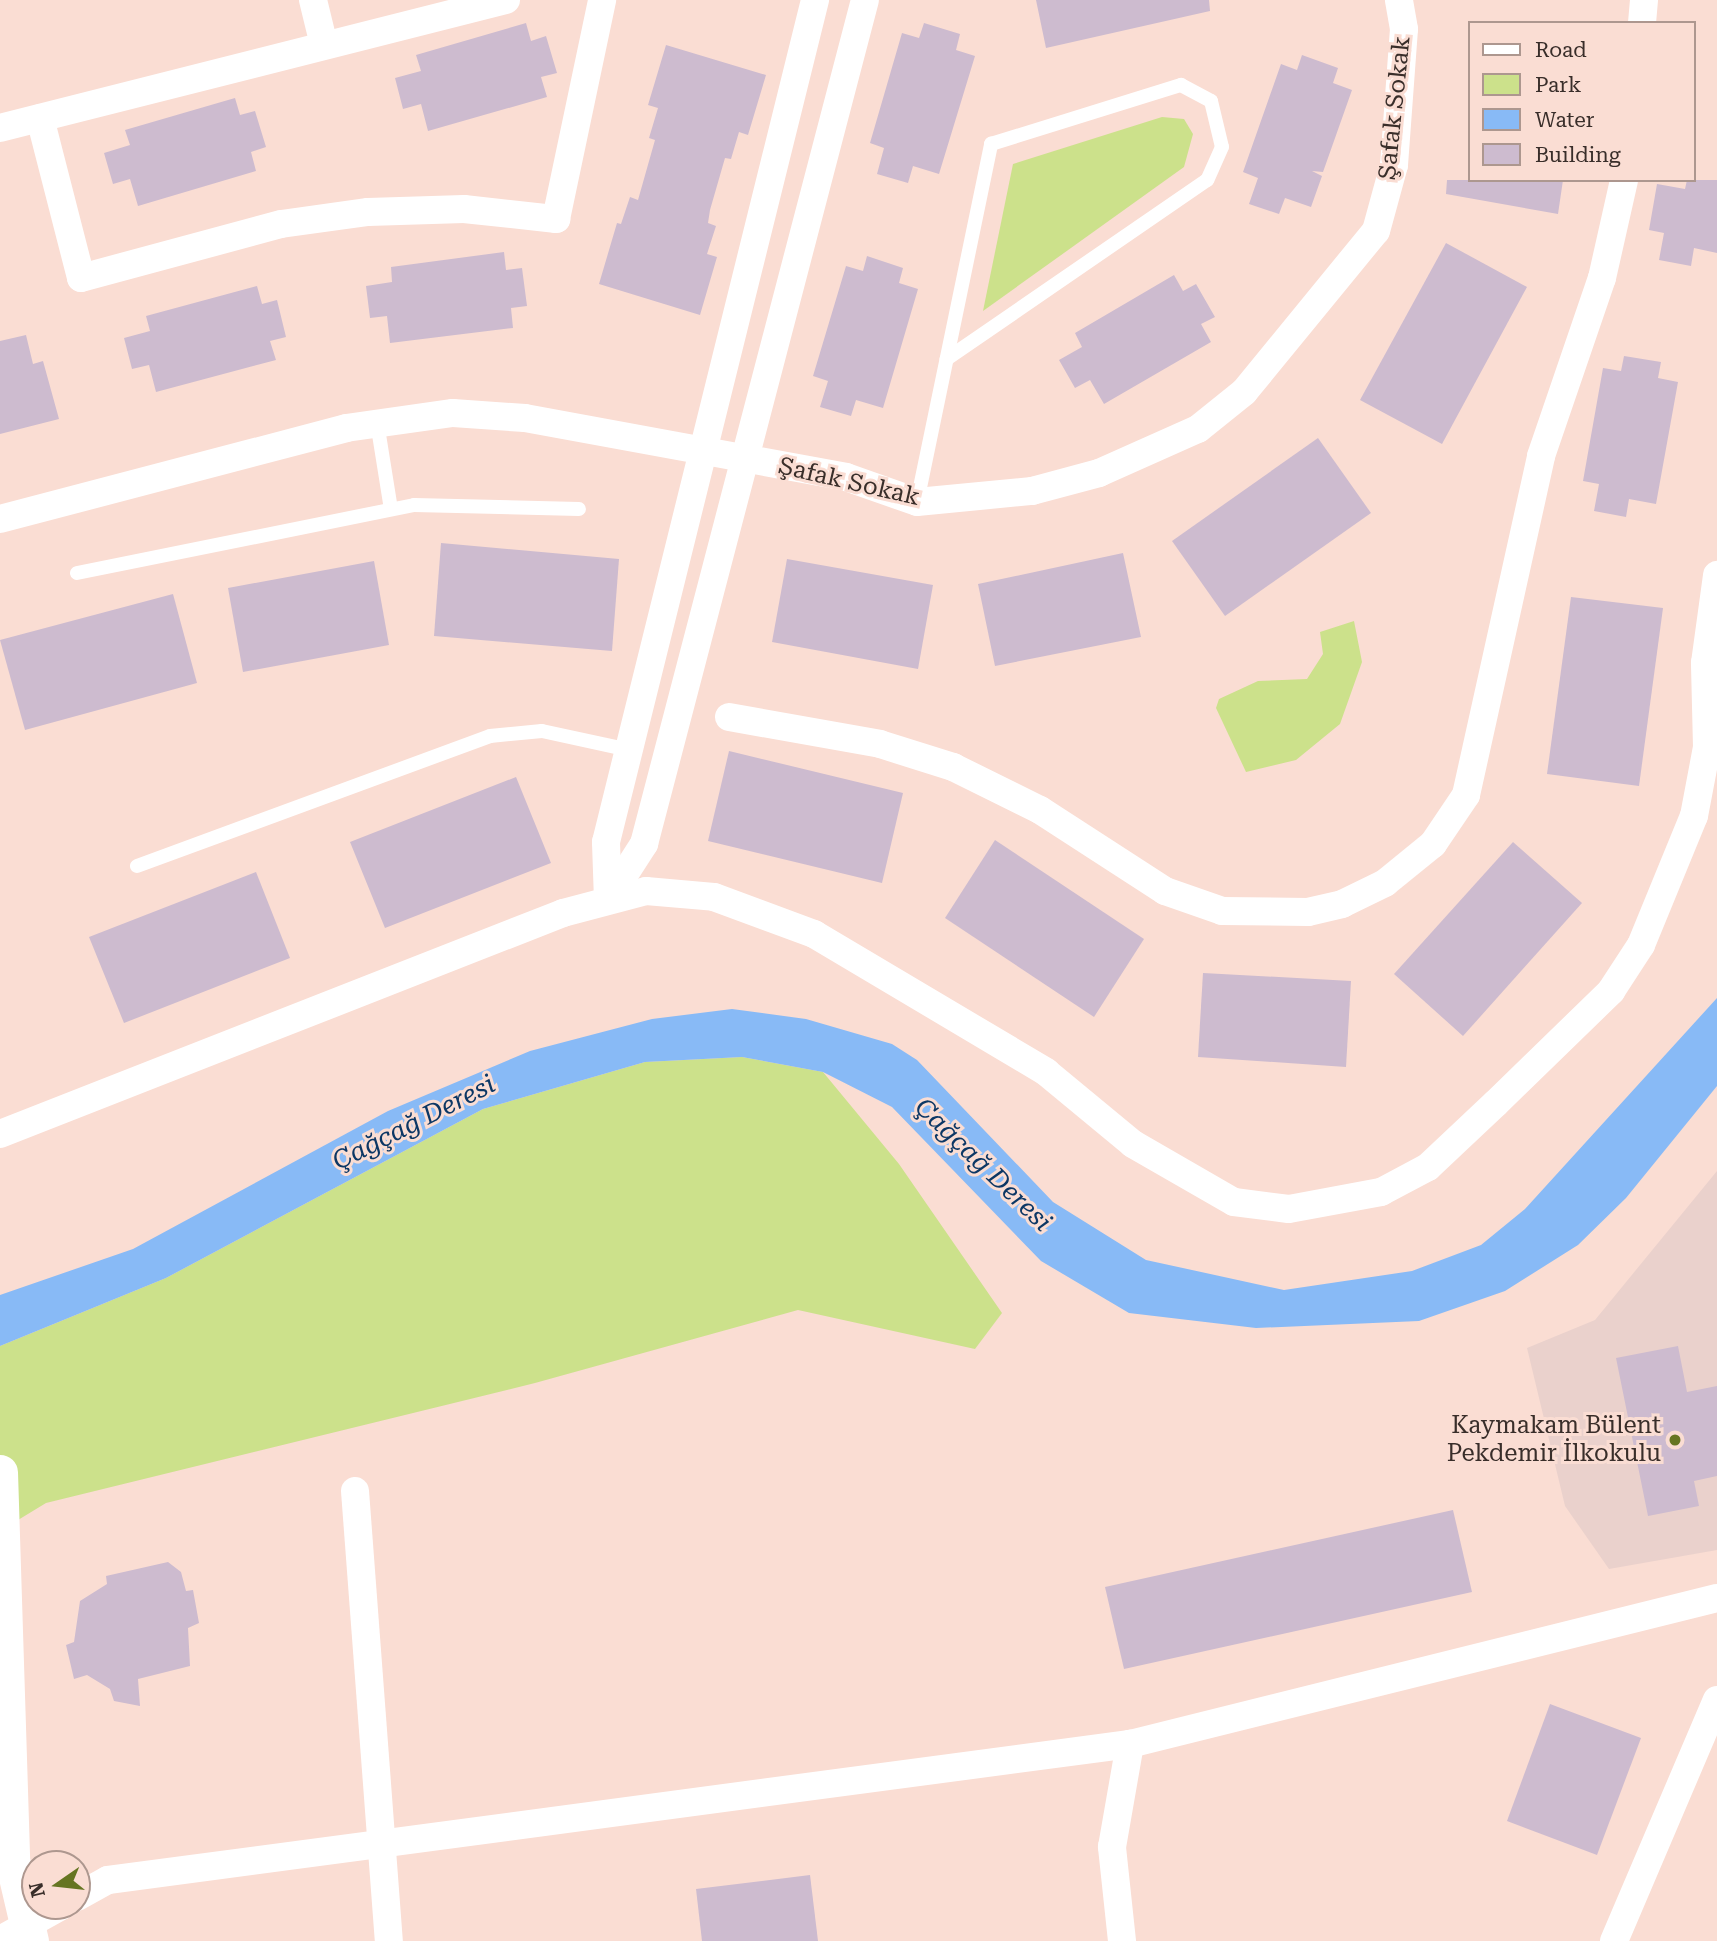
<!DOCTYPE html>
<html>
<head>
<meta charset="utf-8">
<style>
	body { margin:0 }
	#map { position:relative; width:1717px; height:1941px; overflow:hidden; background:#faddd3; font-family:"Roboto Serif",serif }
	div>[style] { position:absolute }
	.education>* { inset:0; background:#ead1cc }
	.green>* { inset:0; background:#cce18b }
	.water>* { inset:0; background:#88baf6 }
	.building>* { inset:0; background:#cdbbcf }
	.service>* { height:14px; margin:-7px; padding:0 7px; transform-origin:7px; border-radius:7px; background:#fff }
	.minor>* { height:28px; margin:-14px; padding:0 14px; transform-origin:14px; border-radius:14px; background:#fff }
	.tertiary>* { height:35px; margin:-17.5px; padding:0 17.5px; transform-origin:17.5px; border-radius:17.5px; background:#fff }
	.dots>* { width:19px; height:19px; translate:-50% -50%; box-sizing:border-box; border:4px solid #faddd3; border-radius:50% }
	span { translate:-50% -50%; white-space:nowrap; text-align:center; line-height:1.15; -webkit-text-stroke:6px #faddd3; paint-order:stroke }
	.street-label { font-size:24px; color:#392e2a }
	.poi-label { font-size:24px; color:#392e2a }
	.right { translate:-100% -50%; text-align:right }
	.water-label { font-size:26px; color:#0c3765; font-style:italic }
	.legend { position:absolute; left:1468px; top:21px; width:228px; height:161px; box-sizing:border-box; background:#faddd3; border:2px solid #ad978f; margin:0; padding:9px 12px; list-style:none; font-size:21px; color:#392e2a }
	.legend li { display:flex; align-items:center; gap:14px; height:35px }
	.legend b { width:35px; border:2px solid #ad978f }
	.north { position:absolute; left:21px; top:1850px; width:70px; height:70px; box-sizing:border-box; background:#faddd3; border:2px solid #ad978f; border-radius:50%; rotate:256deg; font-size:19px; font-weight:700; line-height:28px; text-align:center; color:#392e2a }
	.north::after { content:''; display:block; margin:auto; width:24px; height:32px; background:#667522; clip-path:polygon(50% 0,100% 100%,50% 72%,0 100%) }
</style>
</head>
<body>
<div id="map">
	<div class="education">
		<i style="clip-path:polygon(1717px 1171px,1717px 1550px,1609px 1569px,1565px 1506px,1527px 1348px,1595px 1320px)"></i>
	</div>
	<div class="green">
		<i style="clip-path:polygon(1162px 117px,1184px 119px,1193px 134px,1184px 167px,983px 311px,1013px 164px)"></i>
		<i style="clip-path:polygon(1354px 621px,1362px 662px,1340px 724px,1296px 760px,1246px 772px,1216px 708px,1219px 699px,1258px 681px,1307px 679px,1323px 654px,1320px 632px)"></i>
		<i style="clip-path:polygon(742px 1057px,823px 1072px,899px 1164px,1002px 1313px,975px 1349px,798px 1310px,535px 1383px,46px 1503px,0 1531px,0 1346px,166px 1278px,483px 1109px,645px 1062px)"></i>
	</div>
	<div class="water">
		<i style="clip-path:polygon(1717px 998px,1717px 1086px,1626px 1198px,1578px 1245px,1505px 1291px,1419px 1321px,1256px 1328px,1129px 1313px,1041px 1261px,892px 1107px,823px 1072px,742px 1057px,645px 1062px,483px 1109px,166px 1278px,0 1346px,0 1295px,133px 1249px,388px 1111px,530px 1051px,652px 1019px,732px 1009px,806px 1019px,892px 1044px,917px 1060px,1053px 1202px,1146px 1260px,1284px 1290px,1412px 1271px,1481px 1245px,1525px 1209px)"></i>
	</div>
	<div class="building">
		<i style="clip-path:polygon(1036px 0,1209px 0,1210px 11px,1046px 48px)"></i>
		<i style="clip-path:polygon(526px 23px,531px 41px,546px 36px,557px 73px,541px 77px,547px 97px,428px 131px,421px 104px,403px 109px,395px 78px,421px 71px,416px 55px)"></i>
		<i style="clip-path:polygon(924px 23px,960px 34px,956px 50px,975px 56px,939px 174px,913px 166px,908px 183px,877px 174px,884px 148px,870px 143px,902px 33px,919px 38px)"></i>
		<i style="clip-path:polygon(666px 45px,766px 75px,748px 135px,739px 132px,731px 159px,725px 158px,710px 210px,708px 223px,716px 226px,707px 254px,717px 257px,700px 315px,599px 284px,617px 223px,621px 224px,630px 197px,638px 200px,655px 140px,649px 138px,658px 108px,648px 105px)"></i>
		<i style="clip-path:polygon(1302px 55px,1338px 68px,1333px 83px,1352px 90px,1323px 172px,1312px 171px,1322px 176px,1311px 207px,1285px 198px,1279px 214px,1249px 204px,1258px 178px,1243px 172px,1281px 64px,1297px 70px)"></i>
		<i style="clip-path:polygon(235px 98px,240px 115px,255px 111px,266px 147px,251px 152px,256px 171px,138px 206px,130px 179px,113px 184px,104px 153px,130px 145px,125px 130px)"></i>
		<i style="clip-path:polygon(1447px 180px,1563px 180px,1558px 214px,1446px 194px)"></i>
		<i style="clip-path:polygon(1687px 180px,1717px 180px,1717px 253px,1694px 248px,1691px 266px,1659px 260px,1664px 233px,1649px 230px,1657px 184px,1685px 189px)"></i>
		<i style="clip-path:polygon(1446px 243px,1527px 287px,1442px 444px,1360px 400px)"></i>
		<i style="clip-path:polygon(504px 252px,506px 270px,522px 268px,527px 306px,511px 308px,513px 328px,390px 343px,387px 316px,370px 318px,366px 286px,392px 282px,391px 267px)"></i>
		<i style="clip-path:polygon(867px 256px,903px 268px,899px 283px,918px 289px,883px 408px,856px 400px,851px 416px,820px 407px,828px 381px,813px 376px,846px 266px,863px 271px)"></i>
		<i style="clip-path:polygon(1174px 275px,1183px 291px,1196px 284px,1215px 317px,1201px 324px,1211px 342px,1104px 404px,1090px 380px,1075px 388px,1059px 360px,1082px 347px,1075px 333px)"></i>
		<i style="clip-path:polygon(257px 286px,262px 304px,277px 300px,286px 337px,270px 341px,276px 360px,156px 392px,149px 365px,132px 369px,124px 338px,150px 331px,146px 316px)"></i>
		<i style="clip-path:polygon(26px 335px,33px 364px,43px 361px,59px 419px,0 434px,0 341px)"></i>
		<i style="clip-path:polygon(1624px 356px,1661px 362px,1658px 378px,1678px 382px,1656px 504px,1629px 499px,1626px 517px,1594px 511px,1599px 484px,1583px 481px,1603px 368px,1621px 371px)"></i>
		<i style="clip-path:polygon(1318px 438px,1371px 513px,1225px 616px,1172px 541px)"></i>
		<i style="clip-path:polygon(441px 543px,619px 559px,612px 651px,434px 636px)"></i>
		<i style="clip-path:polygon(1123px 553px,1141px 637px,995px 666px,978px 584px)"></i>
		<i style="clip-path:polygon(787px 559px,933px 585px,918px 669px,772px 642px)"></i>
		<i style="clip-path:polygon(374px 561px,389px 645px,243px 672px,228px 588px)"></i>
		<i style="clip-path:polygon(173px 594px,197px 683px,25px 730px,0 640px)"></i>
		<i style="clip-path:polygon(1571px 597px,1663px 608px,1639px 786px,1547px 774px)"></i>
		<i style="clip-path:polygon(729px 751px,903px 793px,882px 883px,708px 841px)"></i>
		<i style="clip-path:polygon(516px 777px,551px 863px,385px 928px,350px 842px)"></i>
		<i style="clip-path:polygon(995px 840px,1144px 939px,1094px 1017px,945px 918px)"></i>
		<i style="clip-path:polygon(1513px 842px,1582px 903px,1463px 1036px,1394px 974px)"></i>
		<i style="clip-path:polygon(256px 872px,290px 958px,124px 1023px,89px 937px)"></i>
		<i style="clip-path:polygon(1203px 973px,1351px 981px,1346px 1067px,1198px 1057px)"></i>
		<i style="clip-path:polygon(1678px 1346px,1687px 1392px,1717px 1386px,1717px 1476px,1694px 1481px,1699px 1506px,1648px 1516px,1616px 1358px)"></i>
		<i style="clip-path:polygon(1453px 1510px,1472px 1592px,1124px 1669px,1105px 1587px)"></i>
		<i style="clip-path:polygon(168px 1562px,181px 1572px,186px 1591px,193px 1590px,199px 1623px,188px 1628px,190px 1666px,138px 1679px,140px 1706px,114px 1701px,110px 1689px,87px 1675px,74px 1679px,66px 1645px,74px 1642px,80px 1601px,107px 1584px,106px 1576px)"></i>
		<i style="clip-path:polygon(1550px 1704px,1641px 1738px,1597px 1855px,1507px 1821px)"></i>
		<i style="clip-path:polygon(810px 1875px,818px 1941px,702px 1941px,696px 1889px)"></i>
	</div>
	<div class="service">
		<i style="left:377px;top:422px;width:88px;rotate:80.9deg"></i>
		<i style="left:917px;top:502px;width:366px;rotate:-78.3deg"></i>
		<i style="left:991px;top:144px;width:199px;rotate:-17.3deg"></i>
		<i style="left:1181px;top:85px;width:34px;rotate:28deg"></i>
		<i style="left:1211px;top:101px;width:47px;rotate:76.6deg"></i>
		<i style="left:1222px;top:147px;width:36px;rotate:114deg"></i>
		<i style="left:1207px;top:180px;width:316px;rotate:145.5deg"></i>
		<i style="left:77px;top:573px;width:344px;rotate:-11.4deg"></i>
		<i style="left:414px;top:505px;width:165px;rotate:1.4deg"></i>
		<i style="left:137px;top:866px;width:376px;rotate:-20.2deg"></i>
		<i style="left:490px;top:736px;width:52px;rotate:-5.5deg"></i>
		<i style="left:542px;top:731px;width:89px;rotate:12.3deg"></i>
	</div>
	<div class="minor">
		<i style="left:313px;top:0;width:46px;rotate:76.3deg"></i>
		<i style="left:1642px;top:23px;width:23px;rotate:-85deg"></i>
		<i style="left:40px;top:118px;width:165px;rotate:75.6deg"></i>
		<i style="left:81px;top:278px;width:207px;rotate:-15.1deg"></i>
		<i style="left:281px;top:224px;width:88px;rotate:-7.9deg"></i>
		<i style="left:368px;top:212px;width:96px;rotate:-1.8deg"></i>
		<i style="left:464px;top:209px;width:93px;rotate:6.2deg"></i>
		<i style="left:556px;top:219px;width:224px;rotate:-78.1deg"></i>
		<i style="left:0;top:128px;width:522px;rotate:-14.2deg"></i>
		<i style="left:0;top:519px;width:358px;rotate:-14.7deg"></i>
		<i style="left:346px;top:428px;width:108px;rotate:-8deg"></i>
		<i style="left:453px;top:413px;width:72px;rotate:4deg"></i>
		<i style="left:525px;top:418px;width:326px;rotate:10.4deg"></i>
		<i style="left:846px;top:477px;width:75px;rotate:19.4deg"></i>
		<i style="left:917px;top:502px;width:116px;rotate:-5.5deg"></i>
		<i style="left:1032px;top:491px;width:69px;rotate:-15deg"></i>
		<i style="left:1099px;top:473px;width:108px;rotate:-24deg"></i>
		<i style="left:1198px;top:429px;width:59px;rotate:-38.8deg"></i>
		<i style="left:1244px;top:392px;width:208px;rotate:-50.7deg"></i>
		<i style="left:1376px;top:231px;width:68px;rotate:-74.7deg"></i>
		<i style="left:1394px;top:165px;width:136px;rotate:-85.8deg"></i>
		<i style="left:1404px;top:29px;width:29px;rotate:-100deg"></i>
		<i style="left:729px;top:717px;width:153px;rotate:10.1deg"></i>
		<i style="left:880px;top:744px;width:77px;rotate:17.5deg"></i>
		<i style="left:953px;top:767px;width:97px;rotate:26.3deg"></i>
		<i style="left:1040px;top:810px;width:149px;rotate:32.9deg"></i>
		<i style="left:1165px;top:891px;width:60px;rotate:19.3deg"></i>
		<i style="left:1222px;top:911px;width:86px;rotate:0.7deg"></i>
		<i style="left:1308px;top:912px;width:35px;rotate:-13deg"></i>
		<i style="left:1342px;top:904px;width:48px;rotate:-26deg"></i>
		<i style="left:1385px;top:883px;width:62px;rotate:-39.1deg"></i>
		<i style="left:1433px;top:844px;width:59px;rotate:-56deg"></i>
		<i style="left:1466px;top:795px;width:347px;rotate:-77.5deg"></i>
		<i style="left:1541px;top:456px;width:188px;rotate:-71.1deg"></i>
		<i style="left:1602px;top:278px;width:100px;rotate:-77.3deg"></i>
		<i style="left:608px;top:900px;width:67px;rotate:-57.3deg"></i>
		<i style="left:644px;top:844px;width:872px;rotate:-75.33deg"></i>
		<i style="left:608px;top:900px;width:58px;rotate:-92deg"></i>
		<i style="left:606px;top:842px;width:868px;rotate:-76.06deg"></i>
		<i style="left:0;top:1134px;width:605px;rotate:-21.43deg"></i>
		<i style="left:563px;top:913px;width:86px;rotate:-14.8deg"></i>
		<i style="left:646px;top:891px;width:68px;rotate:5deg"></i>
		<i style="left:714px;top:897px;width:107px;rotate:20.3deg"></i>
		<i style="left:814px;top:934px;width:270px;rotate:30.7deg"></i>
		<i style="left:1046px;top:1072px;width:113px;rotate:39.6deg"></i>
		<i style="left:1133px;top:1144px;width:116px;rotate:29.9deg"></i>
		<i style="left:1234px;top:1202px;width:55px;rotate:7.3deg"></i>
		<i style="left:1289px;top:1209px;width:94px;rotate:-10.5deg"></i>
		<i style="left:1381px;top:1192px;width:53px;rotate:-28deg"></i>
		<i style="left:1428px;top:1167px;width:93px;rotate:-43.3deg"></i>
		<i style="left:1496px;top:1103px;width:161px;rotate:-44.2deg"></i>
		<i style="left:1611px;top:991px;width:55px;rotate:-56.9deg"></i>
		<i style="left:1641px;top:945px;width:139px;rotate:-67.7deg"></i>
		<i style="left:1694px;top:816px;width:70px;rotate:-79.3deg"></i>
		<i style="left:1707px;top:747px;width:84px;rotate:-91.4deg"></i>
		<i style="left:1705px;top:663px;width:89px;rotate:-82.2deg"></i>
		<i style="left:355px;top:1491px;width:451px;rotate:85.7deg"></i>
		<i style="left:77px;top:1897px;width:35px;rotate:-29deg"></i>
		<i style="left:108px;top:1880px;width:1031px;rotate:-7.58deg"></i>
		<i style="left:1130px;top:1744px;width:605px;rotate:-13.97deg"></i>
		<i style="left:0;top:1940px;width:70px;rotate:-29.1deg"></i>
		<i style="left:1122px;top:1941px;width:95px;rotate:-96.1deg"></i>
		<i style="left:1112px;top:1847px;width:105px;rotate:-80.1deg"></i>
		<i style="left:1614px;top:1941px;width:262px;rotate:-66.9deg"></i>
	</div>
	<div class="tertiary">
		<i style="left:0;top:1472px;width:388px;rotate:88.2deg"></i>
		<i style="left:12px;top:1860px;width:83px;rotate:76.8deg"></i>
	</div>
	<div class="dots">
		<i style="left:1675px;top:1440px;background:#667522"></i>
	</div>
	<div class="street-label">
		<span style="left:1395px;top:108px;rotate:-84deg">Şafak Sokak</span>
		<span style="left:849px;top:482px;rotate:13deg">Şafak Sokak</span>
	</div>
	<div class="poi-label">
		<span class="right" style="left:1661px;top:1440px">Kaymakam Bülent<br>Pekdemir İlkokulu</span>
	</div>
	<div class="water-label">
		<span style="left:414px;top:1123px;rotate:-27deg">Çağçağ Deresi</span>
		<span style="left:983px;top:1165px;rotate:44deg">Çağçağ Deresi</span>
	</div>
	<ul class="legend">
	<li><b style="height:9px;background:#fff"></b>Road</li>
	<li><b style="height:19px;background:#cce18b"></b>Park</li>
	<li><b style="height:19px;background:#88baf6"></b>Water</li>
	<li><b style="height:19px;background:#cdbbcf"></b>Building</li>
	</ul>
	<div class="north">N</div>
</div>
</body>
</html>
